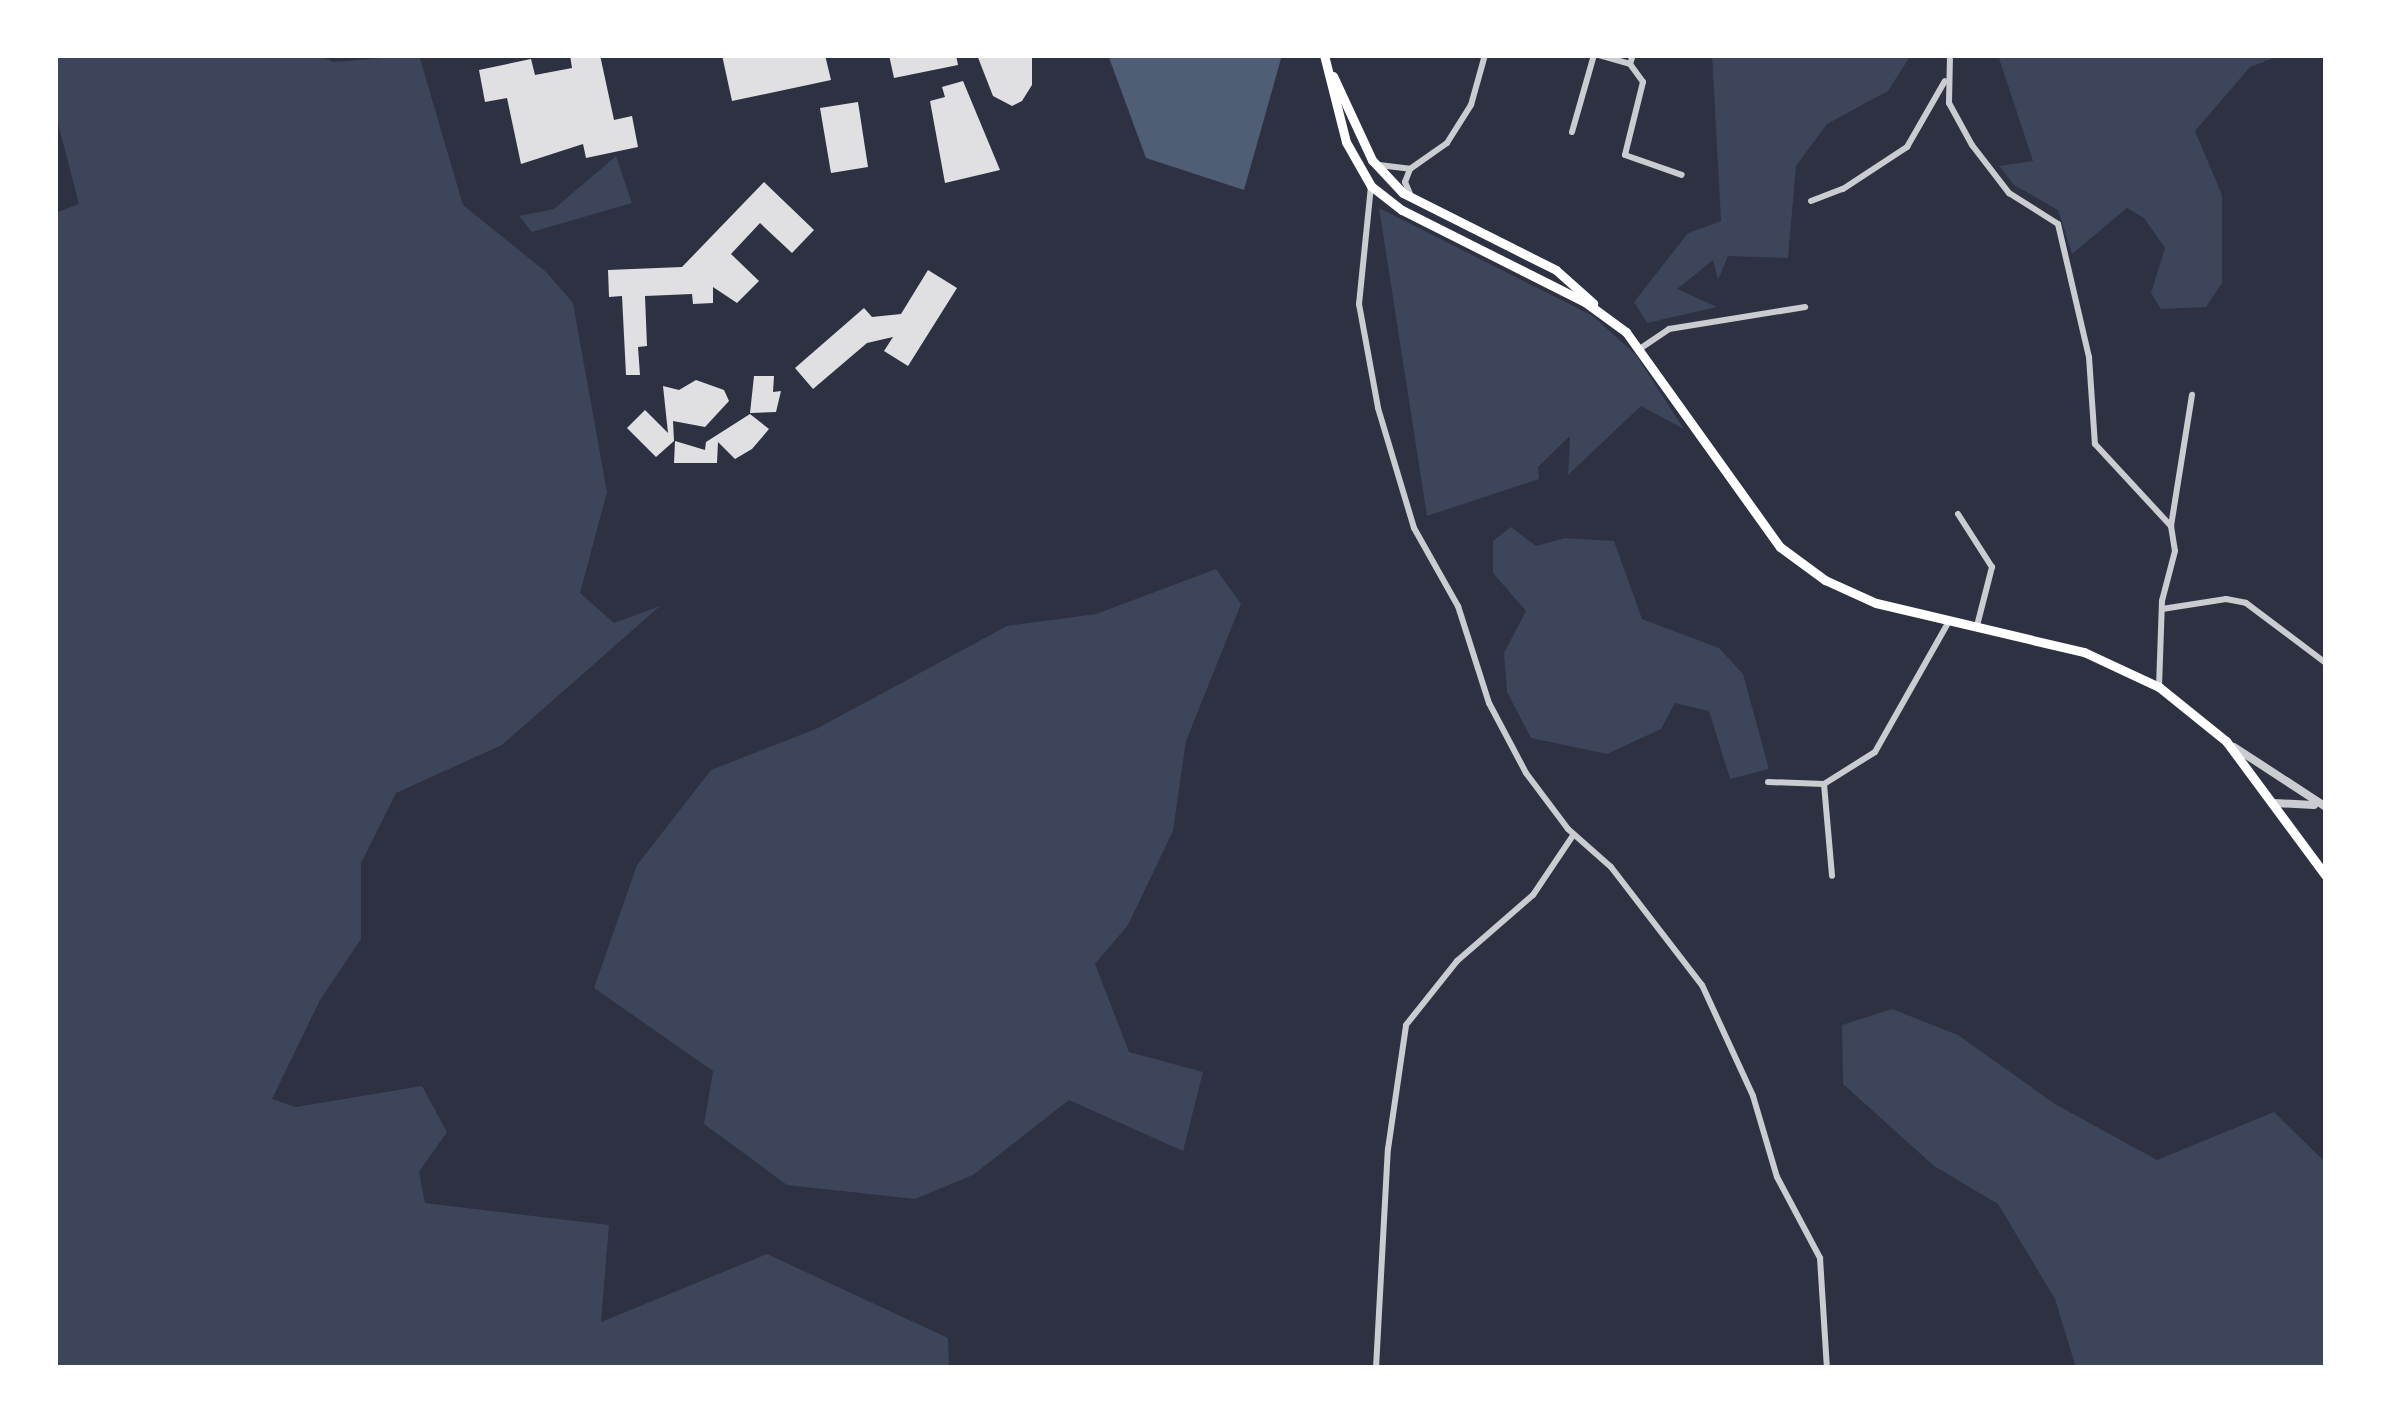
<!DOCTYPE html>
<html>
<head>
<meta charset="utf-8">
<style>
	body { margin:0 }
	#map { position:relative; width:2381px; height:1423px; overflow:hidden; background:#2d3142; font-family:"Fira Sans Condensed",sans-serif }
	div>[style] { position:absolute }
	.green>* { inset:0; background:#3c4559 }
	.water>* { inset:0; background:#4f5d75 }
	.building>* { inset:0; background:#e0e0e3 }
	.minor>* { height:6px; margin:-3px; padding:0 3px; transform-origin:3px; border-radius:3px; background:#caccd0 }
	.tertiary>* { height:8px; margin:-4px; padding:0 4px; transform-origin:4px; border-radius:4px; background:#caccd0 }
	.secondary>* { height:9px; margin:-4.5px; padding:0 4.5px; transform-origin:4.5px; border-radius:4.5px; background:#fff }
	span { translate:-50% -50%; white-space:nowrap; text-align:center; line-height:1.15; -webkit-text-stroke:10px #fff; paint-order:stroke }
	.frame { position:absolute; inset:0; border:58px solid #fff; pointer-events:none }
</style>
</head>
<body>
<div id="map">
	<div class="green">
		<i style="clip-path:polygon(55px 55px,317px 55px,334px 62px,419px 55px,463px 205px,546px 272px,573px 303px,607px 492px,580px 593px,614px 623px,660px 606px,502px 745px,396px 793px,361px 863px,361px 939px,320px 1000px,272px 1099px,296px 1107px,422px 1086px,447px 1132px,419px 1172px,425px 1203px,609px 1225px,601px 1322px,767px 1254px,948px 1338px,949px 1368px,55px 1368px,55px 213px,79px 204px,55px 112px)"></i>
		<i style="clip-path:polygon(1712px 55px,1911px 55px,1888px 91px,1827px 124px,1796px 166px,1788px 258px,1728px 256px,1718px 280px,1713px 260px,1677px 289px,1717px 307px,1647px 323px,1634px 302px,1688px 233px,1721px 221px)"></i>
		<i style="clip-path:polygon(1998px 55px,2282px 55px,2250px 67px,2195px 131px,2222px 195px,2222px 283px,2206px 307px,2161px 309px,2151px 293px,2165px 248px,2144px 218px,2127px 208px,2072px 254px,2058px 210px,2014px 185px,1999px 166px,2033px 161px)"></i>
		<i style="clip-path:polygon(616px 156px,632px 203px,532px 232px,519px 216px,554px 209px)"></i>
		<i style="clip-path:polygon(1379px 208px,1593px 316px,1636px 355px,1684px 429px,1641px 406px,1568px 475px,1570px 436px,1538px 467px,1539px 479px,1427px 516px)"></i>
		<i style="clip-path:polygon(1511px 527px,1536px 546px,1565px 538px,1614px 541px,1642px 619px,1719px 648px,1743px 674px,1769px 769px,1730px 779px,1709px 711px,1675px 703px,1661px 729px,1607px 754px,1531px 738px,1507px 692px,1504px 653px,1526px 611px,1493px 573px,1493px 541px)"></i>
		<i style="clip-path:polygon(1216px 569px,1241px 604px,1186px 741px,1173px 831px,1128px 925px,1095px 964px,1129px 1052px,1203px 1072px,1183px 1151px,1069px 1100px,973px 1175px,915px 1199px,787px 1185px,704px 1124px,713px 1071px,594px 988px,637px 865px,711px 770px,818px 728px,1007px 626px,1096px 614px)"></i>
		<i style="clip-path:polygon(1892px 1009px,1958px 1035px,2055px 1104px,2157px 1160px,2274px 1112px,2326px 1163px,2326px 1368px,2076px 1368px,2055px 1299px,1998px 1204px,1934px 1166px,1843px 1084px,1842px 1025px)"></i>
	</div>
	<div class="water">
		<i style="clip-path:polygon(1108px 55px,1282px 55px,1244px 190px,1146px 158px)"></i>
	</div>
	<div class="building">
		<i style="clip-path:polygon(570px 55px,600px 55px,614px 120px,632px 116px,638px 147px,586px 158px,583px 144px,521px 164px,507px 98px,485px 102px,479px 70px,531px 59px,535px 75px,572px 68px)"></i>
		<i style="clip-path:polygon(722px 55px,825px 55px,831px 80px,732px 101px)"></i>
		<i style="clip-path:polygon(889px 55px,956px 55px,958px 65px,894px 78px)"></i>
		<i style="clip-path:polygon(977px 55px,1032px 55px,1032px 85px,1022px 101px,1012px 106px,993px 96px)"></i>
		<i style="clip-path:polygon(963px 81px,1000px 170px,945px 183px,930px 101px,945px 97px,942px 87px)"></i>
		<i style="clip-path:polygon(858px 102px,868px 167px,831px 173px,820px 108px)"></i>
		<i style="clip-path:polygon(764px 182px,814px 230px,792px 253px,760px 223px,731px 254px,759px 281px,737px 303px,713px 287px,713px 303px,693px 304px,692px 294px,645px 296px,647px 346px,638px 347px,640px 375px,626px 375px,622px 296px,609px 297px,608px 270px,682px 267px)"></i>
		<i style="clip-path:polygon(928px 270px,957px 288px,908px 366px,884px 351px,893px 337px,867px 343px,813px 389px,795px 368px,864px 308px,872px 317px,901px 314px)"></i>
		<i style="clip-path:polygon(754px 376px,774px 376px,773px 392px,781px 391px,776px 412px,750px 413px)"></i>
		<i style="clip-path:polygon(696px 380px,724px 390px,729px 401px,705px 427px,673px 421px,674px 441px,656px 457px,627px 428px,645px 410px,668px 433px,663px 386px,679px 390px)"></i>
		<i style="clip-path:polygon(750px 414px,769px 429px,752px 449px,735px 459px,718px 442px,717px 463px,674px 463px,675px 441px,705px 450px,706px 442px)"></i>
	</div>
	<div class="minor">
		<i style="left:1599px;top:55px;width:32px;rotate:16deg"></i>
		<i style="left:1630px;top:64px;width:9px;rotate:-72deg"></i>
		<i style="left:1950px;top:55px;width:48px;rotate:91.2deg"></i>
		<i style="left:1949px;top:103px;width:48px;rotate:61.3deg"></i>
		<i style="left:1972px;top:145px;width:61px;rotate:52.4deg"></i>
		<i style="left:2009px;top:193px;width:58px;rotate:32.3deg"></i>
		<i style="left:2058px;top:224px;width:137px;rotate:76.9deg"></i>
		<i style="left:2089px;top:357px;width:87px;rotate:86.1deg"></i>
		<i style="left:2095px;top:444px;width:112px;rotate:47.2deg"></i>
		<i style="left:2171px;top:526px;width:25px;rotate:81deg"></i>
		<i style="left:2175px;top:551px;width:52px;rotate:104.6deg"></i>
		<i style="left:2162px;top:601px;width:86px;rotate:92deg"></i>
		<i style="left:1630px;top:64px;width:22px;rotate:54deg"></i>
		<i style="left:1643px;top:82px;width:75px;rotate:103.9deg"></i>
		<i style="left:1625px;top:155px;width:60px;rotate:19.3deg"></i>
		<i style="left:1572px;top:132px;width:80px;rotate:-74.1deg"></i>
		<i style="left:1379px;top:165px;width:31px;rotate:7deg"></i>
		<i style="left:1410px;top:169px;width:14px;rotate:111deg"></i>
		<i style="left:1405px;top:182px;width:15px;rotate:67deg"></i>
		<i style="left:1410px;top:169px;width:45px;rotate:-35.1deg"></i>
		<i style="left:1447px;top:143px;width:45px;rotate:-57.7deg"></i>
		<i style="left:1471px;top:105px;width:52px;rotate:-74.4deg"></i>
		<i style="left:1371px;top:186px;width:119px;rotate:95.8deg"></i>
		<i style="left:1359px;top:304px;width:106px;rotate:79.6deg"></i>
		<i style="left:1378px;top:408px;width:125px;rotate:73.3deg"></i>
		<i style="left:1414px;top:528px;width:90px;rotate:60.6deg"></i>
		<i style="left:1458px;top:606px;width:102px;rotate:72.3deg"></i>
		<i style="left:1489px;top:703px;width:79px;rotate:62.1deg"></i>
		<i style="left:1526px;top:773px;width:70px;rotate:53.1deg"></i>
		<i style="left:1568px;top:829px;width:57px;rotate:41.5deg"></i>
		<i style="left:1611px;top:867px;width:149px;rotate:52.4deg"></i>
		<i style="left:1702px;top:985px;width:122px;rotate:65.3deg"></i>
		<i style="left:1753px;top:1096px;width:84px;rotate:73.5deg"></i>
		<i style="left:1777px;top:1177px;width:92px;rotate:62deg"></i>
		<i style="left:1820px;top:1258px;width:110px;rotate:86.4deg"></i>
		<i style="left:1811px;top:201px;width:34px;rotate:-21deg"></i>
		<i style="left:1843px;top:189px;width:77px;rotate:-33.3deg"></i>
		<i style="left:1907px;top:147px;width:76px;rotate:-60.1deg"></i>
		<i style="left:1641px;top:348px;width:34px;rotate:-34deg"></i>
		<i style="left:1669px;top:329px;width:138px;rotate:-9.2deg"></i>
		<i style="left:1958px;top:514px;width:63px;rotate:57.3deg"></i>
		<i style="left:1992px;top:567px;width:61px;rotate:104.3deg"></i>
		<i style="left:2171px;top:526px;width:133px;rotate:-80.9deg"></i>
		<i style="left:2162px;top:609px;width:65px;rotate:-8.9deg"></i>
		<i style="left:2226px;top:599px;width:20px;rotate:11deg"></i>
		<i style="left:2246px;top:603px;width:100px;rotate:36.9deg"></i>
		<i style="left:1768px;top:782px;width:56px;rotate:2deg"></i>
		<i style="left:1824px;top:784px;width:60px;rotate:-32.1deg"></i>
		<i style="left:1875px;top:752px;width:150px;rotate:-60.5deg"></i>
		<i style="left:1824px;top:784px;width:92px;rotate:85deg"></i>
		<i style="left:1376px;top:1368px;width:219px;rotate:-86.9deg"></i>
		<i style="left:1388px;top:1149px;width:125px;rotate:-81.7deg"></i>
		<i style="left:1406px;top:1025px;width:82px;rotate:-51.4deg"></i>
		<i style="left:1457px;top:961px;width:101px;rotate:-41deg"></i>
		<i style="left:1533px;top:895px;width:73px;rotate:-56.1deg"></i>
	</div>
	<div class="tertiary">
		<i style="left:2234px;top:747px;width:110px;rotate:33.1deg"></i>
		<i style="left:2274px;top:803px;width:40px;rotate:2.9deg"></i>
	</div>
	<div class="secondary">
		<i style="left:1324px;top:55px;width:90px;rotate:75.8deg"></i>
		<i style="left:1346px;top:142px;width:51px;rotate:60.4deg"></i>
		<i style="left:1371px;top:186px;width:39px;rotate:38deg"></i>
		<i style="left:1402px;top:210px;width:205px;rotate:26.7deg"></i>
		<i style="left:1585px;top:302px;width:51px;rotate:36.2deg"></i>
		<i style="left:1626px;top:332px;width:264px;rotate:54.4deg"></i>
		<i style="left:1780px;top:547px;width:56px;rotate:36.3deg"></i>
		<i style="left:1825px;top:580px;width:56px;rotate:24.3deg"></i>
		<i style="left:1876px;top:603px;width:214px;rotate:13.3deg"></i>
		<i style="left:2084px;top:652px;width:83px;rotate:25deg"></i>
		<i style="left:2159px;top:687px;width:86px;rotate:38.9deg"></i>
		<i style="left:2226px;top:741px;width:168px;rotate:53.5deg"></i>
		<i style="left:1333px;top:76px;width:93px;rotate:65.1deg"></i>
		<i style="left:1372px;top:160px;width:45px;rotate:46.8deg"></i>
		<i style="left:1403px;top:193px;width:171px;rotate:26.7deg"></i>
		<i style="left:1556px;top:270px;width:50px;rotate:41.7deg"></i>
	</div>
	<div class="frame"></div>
</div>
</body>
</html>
